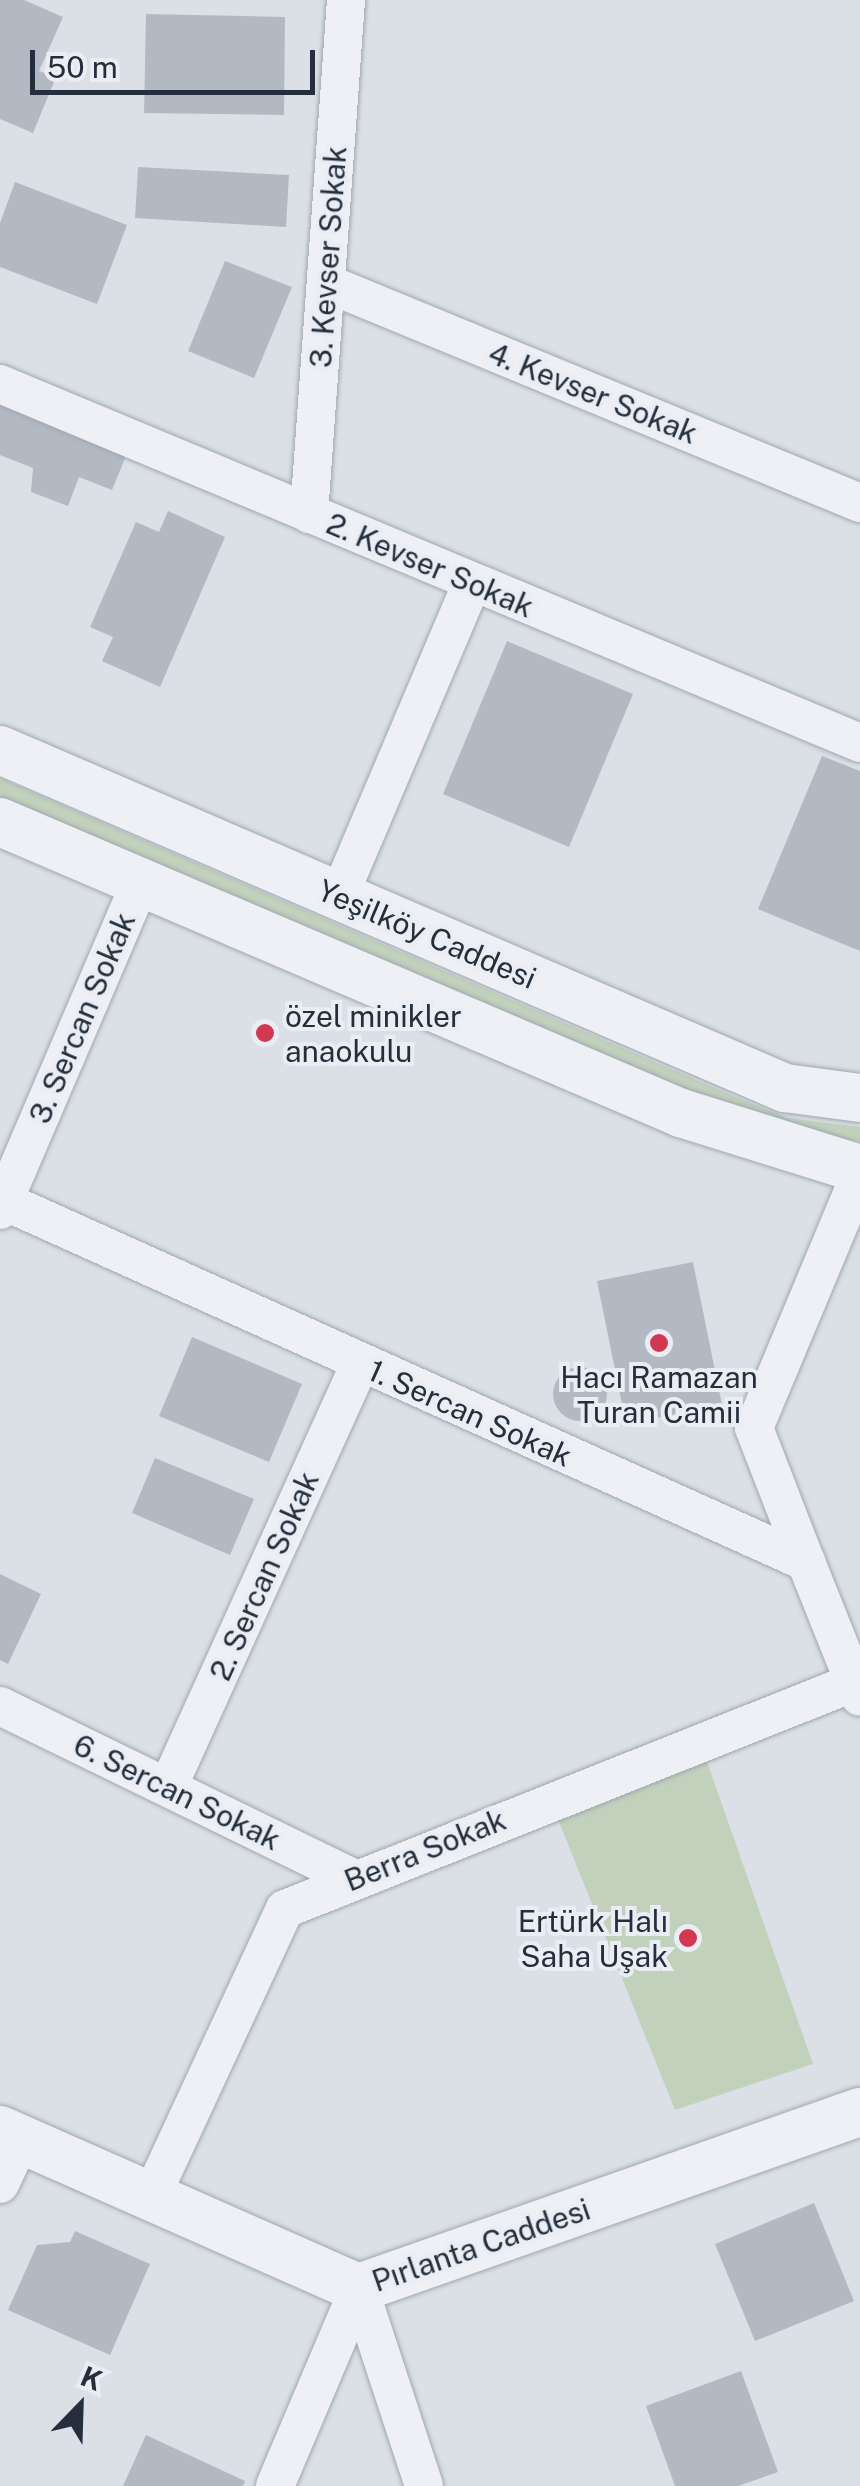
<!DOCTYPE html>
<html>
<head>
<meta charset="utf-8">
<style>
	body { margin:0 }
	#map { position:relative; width:860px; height:2486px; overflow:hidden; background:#dbe0e6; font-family:"Public Sans",sans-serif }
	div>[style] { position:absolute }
	.green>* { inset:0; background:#c1d1bc }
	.building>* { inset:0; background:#b2b9c3 }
	.round { border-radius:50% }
	.roads { filter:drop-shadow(0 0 2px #a0a7b0) drop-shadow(0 0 2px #a0a7b0) }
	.minor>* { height:38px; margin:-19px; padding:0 19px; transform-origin:19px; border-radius:19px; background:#eef0f5 }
	.tertiary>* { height:48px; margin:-24px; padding:0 24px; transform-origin:24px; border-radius:24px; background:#eef0f5 }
	.dots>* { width:28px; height:28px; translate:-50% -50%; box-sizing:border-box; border:5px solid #eaeef4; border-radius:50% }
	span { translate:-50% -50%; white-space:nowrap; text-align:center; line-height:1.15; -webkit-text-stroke:8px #eaeef4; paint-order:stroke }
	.street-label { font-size:30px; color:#242e3d }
	.poi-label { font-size:30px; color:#242e3d }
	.left { translate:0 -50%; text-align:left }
	.right { translate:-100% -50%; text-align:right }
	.north { position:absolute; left:30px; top:2356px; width:100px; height:100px; -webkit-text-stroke:8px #eaeef4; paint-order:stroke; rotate:23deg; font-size:28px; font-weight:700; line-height:40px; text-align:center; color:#242e3d }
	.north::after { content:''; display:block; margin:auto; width:35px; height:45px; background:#242e3d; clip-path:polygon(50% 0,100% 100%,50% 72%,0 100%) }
	.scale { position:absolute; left:30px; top:50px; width:285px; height:45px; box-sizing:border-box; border:5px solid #242e3d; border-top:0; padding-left:12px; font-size:30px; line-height:35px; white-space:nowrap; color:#242e3d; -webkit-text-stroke:8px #eaeef4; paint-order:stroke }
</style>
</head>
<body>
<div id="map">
	<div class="green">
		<i style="clip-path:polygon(0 778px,731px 1095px,788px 1118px,860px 1127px,860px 1141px,819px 1139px,723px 1111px,0 797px)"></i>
		<i style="clip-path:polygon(705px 1756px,813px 2064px,675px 2110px,555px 1812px)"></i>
	</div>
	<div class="building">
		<i style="clip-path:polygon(0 0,24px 0,63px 17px,39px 71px,56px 77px,33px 133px,0 119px)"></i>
		<i style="clip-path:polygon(146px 14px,285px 17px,284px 115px,144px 113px)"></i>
		<i style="clip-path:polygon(138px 167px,289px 175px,286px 227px,135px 218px)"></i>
		<i style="clip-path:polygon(15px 182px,127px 225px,97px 304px,0 267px,0 223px)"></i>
		<i style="clip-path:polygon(225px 261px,292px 287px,254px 378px,188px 351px)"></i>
		<i style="clip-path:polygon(0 401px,128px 451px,112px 490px,79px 477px,68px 506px,31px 492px,33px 468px,0 455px)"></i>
		<i style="clip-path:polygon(168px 511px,225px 537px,160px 687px,102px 661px,113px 637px,90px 627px,136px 522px,159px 532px)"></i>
		<i style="clip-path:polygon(507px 641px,633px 694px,569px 847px,443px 794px)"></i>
		<i style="clip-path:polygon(822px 756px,860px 771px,860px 951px,758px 909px)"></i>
		<i style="clip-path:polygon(693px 1262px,722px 1405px,626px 1424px,597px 1281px)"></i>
		<i style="clip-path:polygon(192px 1337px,302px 1384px,269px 1462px,159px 1416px)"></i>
		<i class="round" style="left:553px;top:1367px;width:54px;height:54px"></i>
		<i style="clip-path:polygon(155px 1458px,254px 1499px,230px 1555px,132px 1513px)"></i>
		<i style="clip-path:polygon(0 1574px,41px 1594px,8px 1664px,0 1660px)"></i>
		<i style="clip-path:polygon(814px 2203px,854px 2301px,755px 2341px,715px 2244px)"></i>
		<i style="clip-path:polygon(75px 2231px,150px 2264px,110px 2355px,8px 2310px,37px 2245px,70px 2242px)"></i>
		<i style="clip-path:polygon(741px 2371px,778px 2472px,738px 2486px,675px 2486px,646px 2406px)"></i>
		<i style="clip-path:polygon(146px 2435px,245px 2481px,243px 2486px,123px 2486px)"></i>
	</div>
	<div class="roads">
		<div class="minor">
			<i style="left:326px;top:283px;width:578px;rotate:22.39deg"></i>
			<i style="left:0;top:384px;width:932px;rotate:22.66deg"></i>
			<i style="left:309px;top:514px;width:515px;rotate:-85.88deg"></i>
			<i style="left:339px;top:896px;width:341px;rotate:-67deg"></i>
			<i style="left:4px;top:1201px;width:880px;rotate:24.23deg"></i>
			<i style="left:806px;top:1562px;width:145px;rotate:68.2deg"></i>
			<i style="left:0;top:1210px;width:358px;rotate:-66.8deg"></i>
			<i style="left:806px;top:1562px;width:144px;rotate:-111.2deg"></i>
			<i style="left:754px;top:1428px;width:274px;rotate:-67.3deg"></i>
			<i style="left:0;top:1706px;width:393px;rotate:26deg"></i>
			<i style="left:168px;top:1787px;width:465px;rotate:-65.6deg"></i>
			<i style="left:0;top:2184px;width:50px;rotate:-65deg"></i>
			<i style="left:152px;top:2195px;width:315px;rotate:-65.1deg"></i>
			<i style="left:285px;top:1909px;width:619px;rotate:-21.72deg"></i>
			<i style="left:359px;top:2288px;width:208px;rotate:71.8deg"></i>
			<i style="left:275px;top:2486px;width:215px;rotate:-67deg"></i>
		</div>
		<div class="tertiary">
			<i style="left:0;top:750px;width:855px;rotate:23.3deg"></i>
			<i style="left:785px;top:1088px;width:76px;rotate:7.6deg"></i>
			<i style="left:0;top:822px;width:741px;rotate:23.14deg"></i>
			<i style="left:681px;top:1113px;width:188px;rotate:17.4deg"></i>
			<i style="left:0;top:2130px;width:392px;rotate:23.8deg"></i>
			<i style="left:359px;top:2288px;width:531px;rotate:-19.36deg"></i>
		</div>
	</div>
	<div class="dots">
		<i style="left:265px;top:1033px;background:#d33852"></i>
		<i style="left:659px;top:1343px;background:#d33852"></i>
		<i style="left:688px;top:1938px;background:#d33852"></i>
	</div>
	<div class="street-label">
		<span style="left:328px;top:257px;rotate:-86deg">3. Kevser Sokak</span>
		<span style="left:593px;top:393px;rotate:22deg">4. Kevser Sokak</span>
		<span style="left:430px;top:565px;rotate:23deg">2. Kevser Sokak</span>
		<span style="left:427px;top:934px;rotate:23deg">Yeşilköy Caddesi</span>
		<span style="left:82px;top:1018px;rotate:-67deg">3. Sercan Sokak</span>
		<span style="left:470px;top:1413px;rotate:24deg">1. Sercan Sokak</span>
		<span style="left:264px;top:1576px;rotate:-66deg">2. Sercan Sokak</span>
		<span style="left:177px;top:1792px;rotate:26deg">6. Sercan Sokak</span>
		<span style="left:425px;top:1850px;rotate:-22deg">Berra Sokak</span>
		<span style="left:481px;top:2245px;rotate:-19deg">Pırlanta Caddesi</span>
	</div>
	<div class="poi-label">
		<span class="left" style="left:285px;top:1033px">özel minikler<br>anaokulu</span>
		<span style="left:659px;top:1394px">Hacı Ramazan<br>Turan Camii</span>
		<span class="right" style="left:668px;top:1938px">Ertürk Halı<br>Saha Uşak</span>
	</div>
	<div class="north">K</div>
	<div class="scale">50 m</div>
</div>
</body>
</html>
